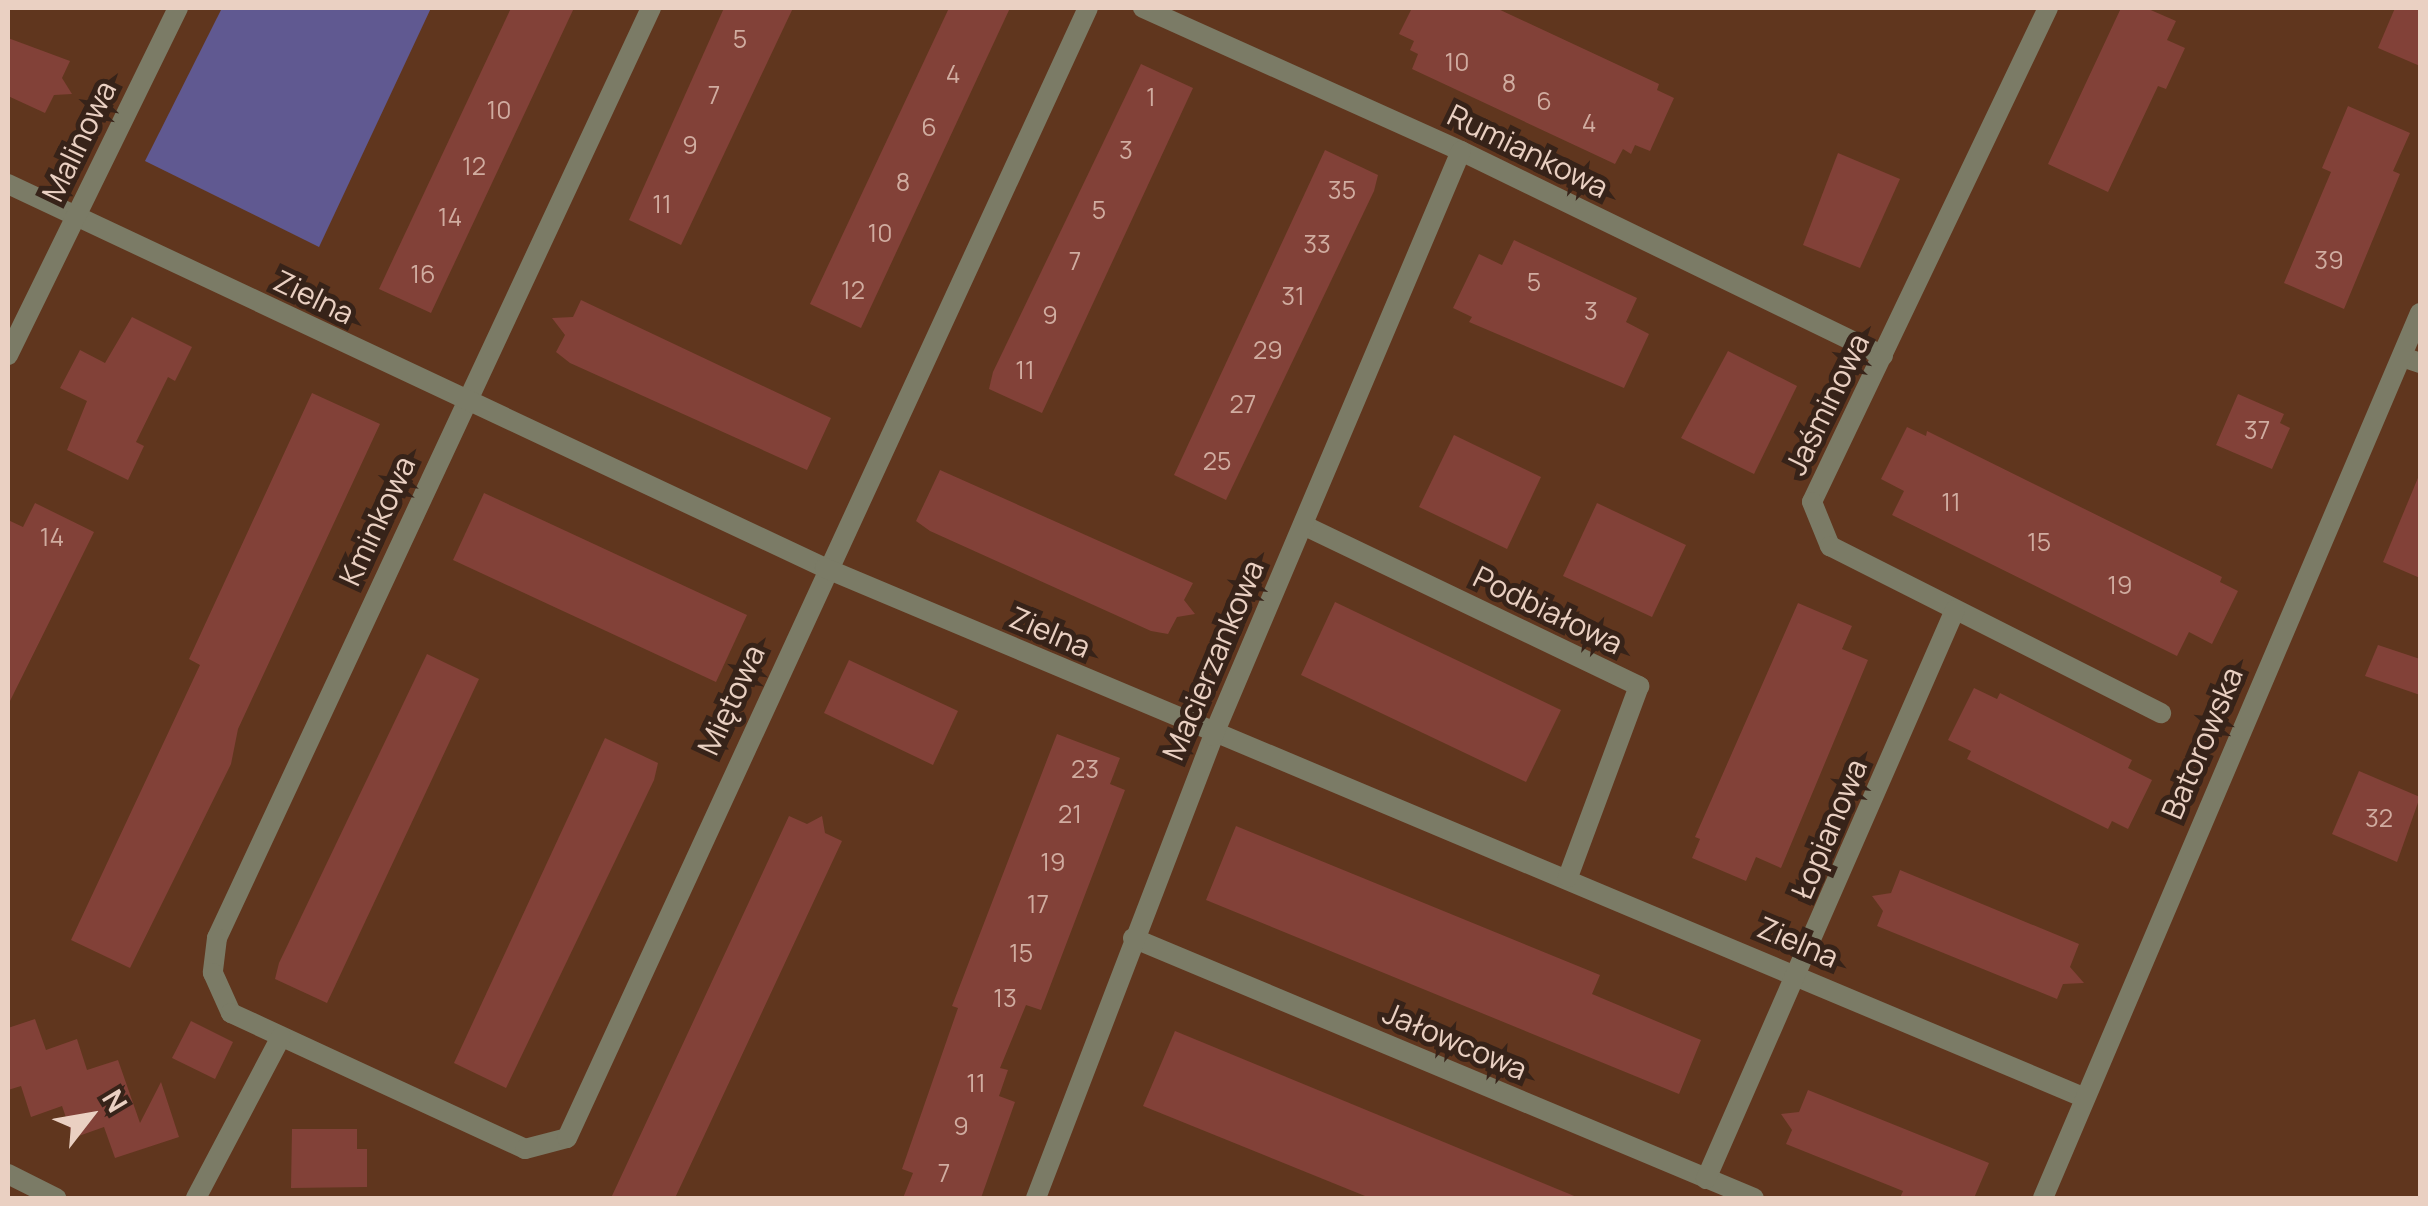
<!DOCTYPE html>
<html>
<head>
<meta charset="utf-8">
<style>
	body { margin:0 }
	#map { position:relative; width:2428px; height:1206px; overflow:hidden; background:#60361e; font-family:Manrope,sans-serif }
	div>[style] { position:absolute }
	.green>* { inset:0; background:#605991 }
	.building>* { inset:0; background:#824138 }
	.minor>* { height:20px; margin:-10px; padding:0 10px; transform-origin:10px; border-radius:10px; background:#7b7b66 }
	.tertiary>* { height:20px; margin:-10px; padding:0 10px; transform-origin:10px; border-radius:10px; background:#7b7b66 }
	span { translate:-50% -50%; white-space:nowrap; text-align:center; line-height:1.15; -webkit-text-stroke:10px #372319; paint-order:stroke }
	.number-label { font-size:25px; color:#d0aca0 }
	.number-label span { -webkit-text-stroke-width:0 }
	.street-label { font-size:30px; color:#ead0c2 }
	.frame { position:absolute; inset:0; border:10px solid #ead0c2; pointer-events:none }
	.north { position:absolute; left:40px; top:1066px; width:100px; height:100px; -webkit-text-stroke:8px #372319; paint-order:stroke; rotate:59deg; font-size:28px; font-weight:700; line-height:40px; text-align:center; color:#ead0c2 }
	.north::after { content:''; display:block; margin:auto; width:35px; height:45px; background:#ead0c2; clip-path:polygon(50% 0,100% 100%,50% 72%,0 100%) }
</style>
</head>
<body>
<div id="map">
	<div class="green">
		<i style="clip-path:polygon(222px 8px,431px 8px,319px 247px,145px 161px)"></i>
	</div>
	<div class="building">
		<i style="clip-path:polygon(511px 8px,574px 8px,431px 313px,379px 289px)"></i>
		<i style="clip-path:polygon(724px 8px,793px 8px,681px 245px,629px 220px)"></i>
		<i style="clip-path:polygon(949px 8px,1010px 8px,861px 328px,810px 304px)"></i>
		<i style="clip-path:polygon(1412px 8px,1496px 8px,1659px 84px,1657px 90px,1674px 98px,1650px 151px,1635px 145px,1631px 154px,1623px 149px,1615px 164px,1412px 69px,1418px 54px,1410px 50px,1414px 41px,1399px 34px)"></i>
		<i style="clip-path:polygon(2121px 8px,2146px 8px,2176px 21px,2167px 40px,2185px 48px,2166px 89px,2158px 86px,2108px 192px,2048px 164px)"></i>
		<i style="clip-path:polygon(2395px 8px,2420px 8px,2420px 66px,2378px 48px)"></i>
		<i style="clip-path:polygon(8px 38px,70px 61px,62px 78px,72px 94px,54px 95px,45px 113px,8px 96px)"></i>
		<i style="clip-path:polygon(1141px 64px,1193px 88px,1042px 413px,989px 389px,993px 372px)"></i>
		<i style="clip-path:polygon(2348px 106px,2410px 133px,2393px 171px,2400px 174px,2344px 309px,2284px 283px,2331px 172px,2322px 168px)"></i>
		<i style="clip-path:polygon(1325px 150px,1378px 175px,1374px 191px,1226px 500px,1174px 475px)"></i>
		<i style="clip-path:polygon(1838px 153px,1900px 179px,1860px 268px,1803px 245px)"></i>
		<i style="clip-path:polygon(1514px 240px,1637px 298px,1626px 322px,1649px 334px,1624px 388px,1469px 322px,1472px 317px,1453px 308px,1479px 254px,1502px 265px)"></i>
		<i style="clip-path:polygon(581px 300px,831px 418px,807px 470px,570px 363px,556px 352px,565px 335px,552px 318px,573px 317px)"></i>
		<i style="clip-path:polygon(132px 317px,192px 347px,175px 381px,168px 377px,136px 442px,144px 446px,128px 480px,67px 450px,87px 401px,60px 388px,80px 350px,105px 363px)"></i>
		<i style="clip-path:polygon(1728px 351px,1797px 386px,1754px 474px,1681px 438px)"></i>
		<i style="clip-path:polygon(312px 393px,380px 424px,238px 729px,231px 764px,130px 968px,71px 940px,200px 665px,189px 659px)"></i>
		<i style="clip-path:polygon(2238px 394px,2284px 414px,2280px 423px,2290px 428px,2272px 469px,2216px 445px)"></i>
		<i style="clip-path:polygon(1907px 427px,1926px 436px,1927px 431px,2222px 577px,2220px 582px,2238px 591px,2212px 644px,2189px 632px,2177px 656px,1892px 515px,1904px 491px,1881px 479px)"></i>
		<i style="clip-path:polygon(1454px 435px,1541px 477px,1507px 549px,1419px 507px)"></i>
		<i style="clip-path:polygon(940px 470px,1193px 583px,1184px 600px,1195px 614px,1177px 617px,1168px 634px,1151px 631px,930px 531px,916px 521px)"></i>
		<i style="clip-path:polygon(2420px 473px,2420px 578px,2383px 562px)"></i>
		<i style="clip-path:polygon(484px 493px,747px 615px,716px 682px,453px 560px)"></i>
		<i style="clip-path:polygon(35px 503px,94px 532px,8px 705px,8px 520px,23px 527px)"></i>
		<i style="clip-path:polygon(1597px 503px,1686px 545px,1652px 617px,1563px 576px)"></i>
		<i style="clip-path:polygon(1335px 602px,1561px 710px,1526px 782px,1301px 675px)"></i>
		<i style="clip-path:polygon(1798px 603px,1852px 626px,1842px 649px,1868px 660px,1781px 868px,1756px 857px,1746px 881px,1692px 858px,1700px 839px,1695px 837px)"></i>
		<i style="clip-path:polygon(2378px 645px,2420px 659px,2420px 695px,2365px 676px)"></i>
		<i style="clip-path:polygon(427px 654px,479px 679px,327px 1003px,275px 979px,279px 963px)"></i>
		<i style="clip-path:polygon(849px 660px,958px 711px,933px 765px,824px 713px)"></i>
		<i style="clip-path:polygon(1974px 688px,1997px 699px,2000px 693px,2132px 760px,2128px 768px,2152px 780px,2128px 829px,2112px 821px,2108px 829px,1967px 759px,1971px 751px,1948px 740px)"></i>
		<i style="clip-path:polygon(1057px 734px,1120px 758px,1110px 784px,1125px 790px,1041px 1010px,1026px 1005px,1000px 1068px,1008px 1070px,999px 1096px,1015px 1102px,981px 1198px,903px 1198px,913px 1173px,902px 1169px,958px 1008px,952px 1006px)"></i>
		<i style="clip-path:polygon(605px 738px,658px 763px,654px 780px,506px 1088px,454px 1063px)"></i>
		<i style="clip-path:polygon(2359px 771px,2420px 797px,2397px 862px,2332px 834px)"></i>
		<i style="clip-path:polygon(789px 816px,807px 824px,822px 816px,825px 833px,842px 841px,741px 1057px,675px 1198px,611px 1198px)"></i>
		<i style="clip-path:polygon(1236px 826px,1600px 975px,1592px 994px,1701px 1040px,1679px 1094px,1206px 900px)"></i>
		<i style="clip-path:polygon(1900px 870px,2079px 944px,2070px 967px,2084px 983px,2063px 984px,2057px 999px,1877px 926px,1883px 911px,1872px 896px,1891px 893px)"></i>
		<i style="clip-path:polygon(35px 1019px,46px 1050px,77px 1039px,87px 1070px,118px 1060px,140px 1123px,161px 1082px,179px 1137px,115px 1158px,104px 1127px,73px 1138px,62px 1106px,31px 1117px,21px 1086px,8px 1090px,8px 1028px)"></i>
		<i style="clip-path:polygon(191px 1021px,233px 1042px,215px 1079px,172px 1058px)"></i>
		<i style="clip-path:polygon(1175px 1031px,1579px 1198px,1370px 1198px,1143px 1106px)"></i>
		<i style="clip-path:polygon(1808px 1090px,1989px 1163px,1974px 1198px,1900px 1198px,1903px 1191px,1786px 1144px,1792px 1130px,1781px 1114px,1799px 1112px)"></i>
		<i style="clip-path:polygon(292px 1129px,357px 1129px,357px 1149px,367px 1149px,367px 1187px,291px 1188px)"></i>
	</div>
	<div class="minor">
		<i style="left:651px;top:8px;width:1026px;rotate:115.02deg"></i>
		<i style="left:217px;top:938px;width:35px;rotate:97deg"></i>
		<i style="left:213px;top:973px;width:44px;rotate:65.8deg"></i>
		<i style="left:231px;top:1013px;width:324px;rotate:24.8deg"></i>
		<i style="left:525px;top:1149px;width:43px;rotate:-14.7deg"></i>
		<i style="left:567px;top:1138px;width:1244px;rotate:-65.25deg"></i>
		<i style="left:1143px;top:8px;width:349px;rotate:24.2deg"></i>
		<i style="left:1461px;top:151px;width:469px;rotate:25.9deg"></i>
		<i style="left:2048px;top:8px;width:547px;rotate:115.54deg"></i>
		<i style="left:1812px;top:502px;width:48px;rotate:67.8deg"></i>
		<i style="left:1830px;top:546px;width:371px;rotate:26.8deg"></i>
		<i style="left:8px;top:184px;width:903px;rotate:25.17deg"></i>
		<i style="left:825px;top:568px;width:1367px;rotate:22.81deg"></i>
		<i style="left:8px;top:355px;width:386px;rotate:-63.9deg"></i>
		<i style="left:2402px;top:357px;width:19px;rotate:18deg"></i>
		<i style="left:1303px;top:525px;width:373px;rotate:25.6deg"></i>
		<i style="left:1639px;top:686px;width:204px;rotate:110.4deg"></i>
		<i style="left:1133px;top:938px;width:673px;rotate:22.72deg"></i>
		<i style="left:8px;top:1174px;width:54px;rotate:26.6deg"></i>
		<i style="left:1706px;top:1179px;width:621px;rotate:-66.37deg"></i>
		<i style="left:196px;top:1198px;width:182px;rotate:-62.2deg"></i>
		<i style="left:1036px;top:1198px;width:495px;rotate:-69deg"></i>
		<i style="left:1213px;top:736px;width:635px;rotate:-67.03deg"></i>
	</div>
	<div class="tertiary">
		<i style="left:2043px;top:1198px;width:962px;rotate:-66.93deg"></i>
	</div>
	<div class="number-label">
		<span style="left:740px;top:39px">5</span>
		<span style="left:1457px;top:62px">10</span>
		<span style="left:953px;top:74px">4</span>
		<span style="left:1509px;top:83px">8</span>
		<span style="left:714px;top:95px">7</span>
		<span style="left:1151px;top:97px">1</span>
		<span style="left:1544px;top:101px">6</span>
		<span style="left:499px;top:110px">10</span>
		<span style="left:1589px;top:123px">4</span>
		<span style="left:929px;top:127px">6</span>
		<span style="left:690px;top:145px">9</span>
		<span style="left:1126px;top:150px">3</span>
		<span style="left:474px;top:166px">12</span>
		<span style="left:903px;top:182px">8</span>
		<span style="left:1342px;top:190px">35</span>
		<span style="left:662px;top:204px">11</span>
		<span style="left:1099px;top:210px">5</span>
		<span style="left:450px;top:217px">14</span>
		<span style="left:880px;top:233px">10</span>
		<span style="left:1317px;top:244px">33</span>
		<span style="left:2329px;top:260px">39</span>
		<span style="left:1075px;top:261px">7</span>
		<span style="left:423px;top:274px">16</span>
		<span style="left:1534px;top:282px">5</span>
		<span style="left:853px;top:290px">12</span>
		<span style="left:1293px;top:296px">31</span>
		<span style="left:1591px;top:311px">3</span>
		<span style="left:1050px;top:315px">9</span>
		<span style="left:1268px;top:350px">29</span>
		<span style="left:1025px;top:370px">11</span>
		<span style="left:1243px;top:404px">27</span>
		<span style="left:2257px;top:430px">37</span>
		<span style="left:1217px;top:461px">25</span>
		<span style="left:1951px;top:502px">11</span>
		<span style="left:52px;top:537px">14</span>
		<span style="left:2039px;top:542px">15</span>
		<span style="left:2120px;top:585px">19</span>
		<span style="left:1085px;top:769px">23</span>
		<span style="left:1070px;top:814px">21</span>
		<span style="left:2379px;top:818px">32</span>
		<span style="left:1053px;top:862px">19</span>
		<span style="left:1038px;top:904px">17</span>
		<span style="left:1021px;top:953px">15</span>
		<span style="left:1005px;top:998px">13</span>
		<span style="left:976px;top:1083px">11</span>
		<span style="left:961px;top:1126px">9</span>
		<span style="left:944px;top:1173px">7</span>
	</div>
	<div class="street-label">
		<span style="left:79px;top:141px;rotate:-64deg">Malinowa</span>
		<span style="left:1528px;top:151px;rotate:26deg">Rumiankowa</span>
		<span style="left:314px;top:297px;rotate:26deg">Zielna</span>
		<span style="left:1827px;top:404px;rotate:-64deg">Jaśminowa</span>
		<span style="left:377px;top:521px;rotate:-65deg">Kminkowa</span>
		<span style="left:1548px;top:610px;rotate:26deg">Podbiałowa</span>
		<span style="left:1050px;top:632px;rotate:23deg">Zielna</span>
		<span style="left:1213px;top:660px;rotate:-67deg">Macierzankowa</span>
		<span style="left:731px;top:700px;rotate:-65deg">Miętowa</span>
		<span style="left:2202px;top:743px;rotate:-67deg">Batorowska</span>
		<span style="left:1829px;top:829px;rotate:-67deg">Łopianowa</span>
		<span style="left:1798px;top:942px;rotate:23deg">Zielna</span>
		<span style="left:1455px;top:1041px;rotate:23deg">Jałowcowa</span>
	</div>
	<div class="frame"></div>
	<div class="north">N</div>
</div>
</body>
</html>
